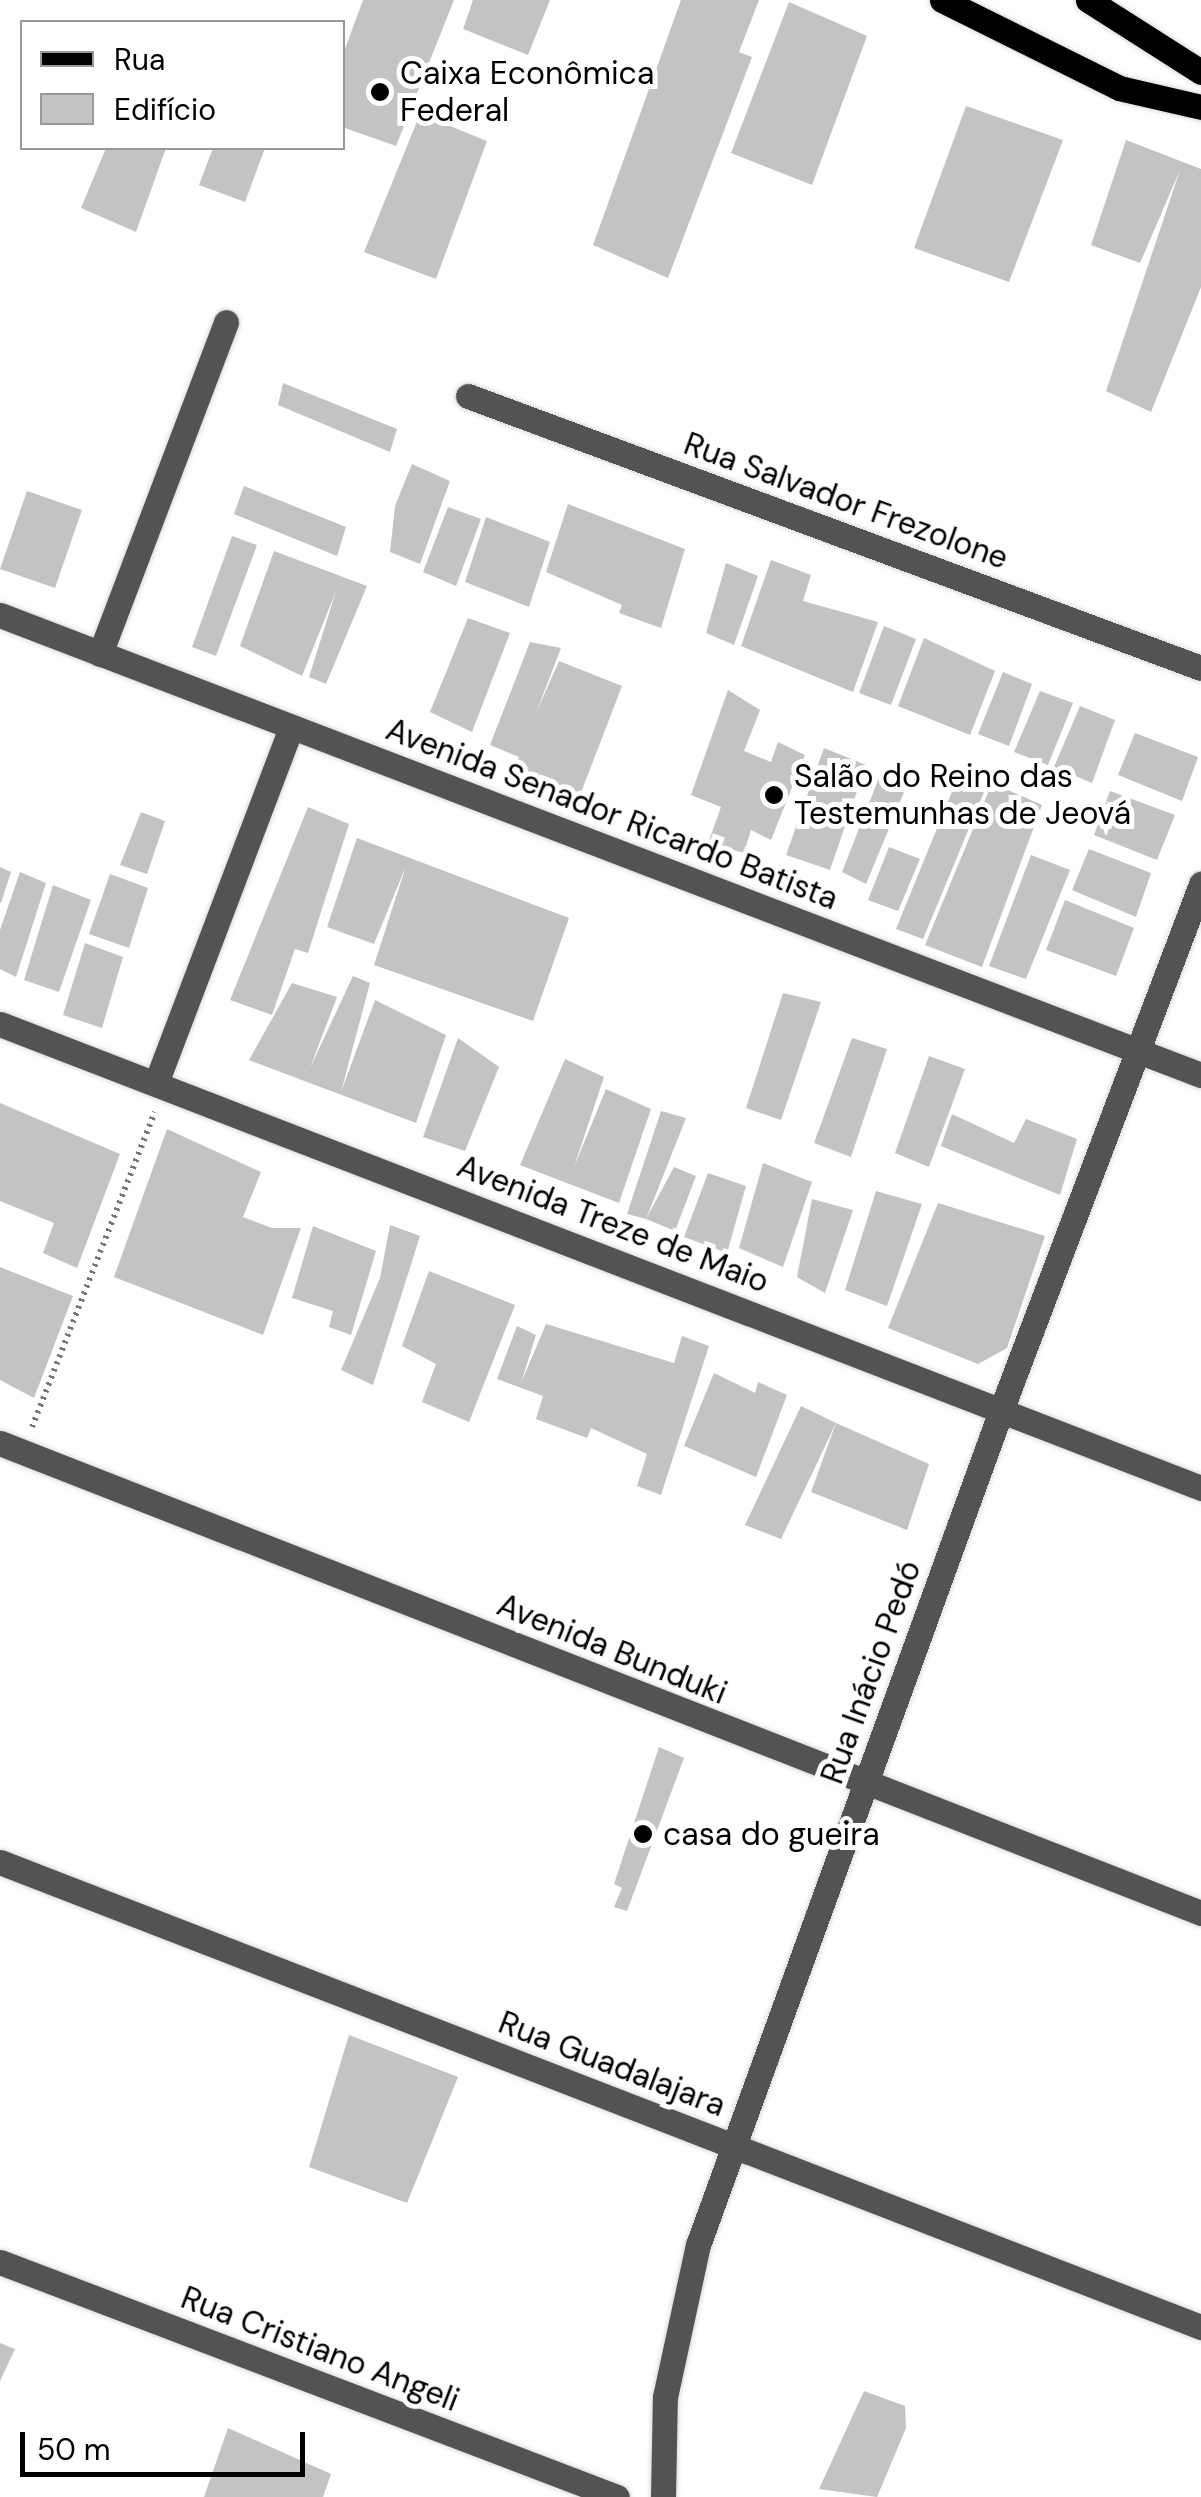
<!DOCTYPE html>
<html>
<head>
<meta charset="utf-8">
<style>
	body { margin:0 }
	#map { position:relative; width:1201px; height:2497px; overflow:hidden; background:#fff; font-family:"DM Sans",sans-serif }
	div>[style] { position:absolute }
	.building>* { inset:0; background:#c3c3c3 }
	.path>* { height:6px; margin-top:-3px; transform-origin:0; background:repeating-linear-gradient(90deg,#757575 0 2.5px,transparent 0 7.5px) }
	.roads { filter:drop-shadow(0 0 2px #dbdbdb) drop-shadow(0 0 2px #dbdbdb) }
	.minor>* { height:25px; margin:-12.5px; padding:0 12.5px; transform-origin:12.5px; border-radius:12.5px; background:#535353 }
	.major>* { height:25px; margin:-12.5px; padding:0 12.5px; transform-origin:12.5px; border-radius:12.5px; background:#000 }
	.dots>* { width:28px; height:28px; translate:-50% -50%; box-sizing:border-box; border:5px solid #fff; border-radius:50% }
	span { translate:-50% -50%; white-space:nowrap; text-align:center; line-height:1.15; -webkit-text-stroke:10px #fff; paint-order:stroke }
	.poi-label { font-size:32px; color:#000 }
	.left { translate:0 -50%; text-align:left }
	.street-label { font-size:32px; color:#000 }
	.legend { position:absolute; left:20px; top:20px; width:325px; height:130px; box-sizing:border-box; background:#fff; border:2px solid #999; margin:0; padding:12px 18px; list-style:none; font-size:30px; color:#000 }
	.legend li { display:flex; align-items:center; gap:20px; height:50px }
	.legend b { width:50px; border:2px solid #999 }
	.scale { position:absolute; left:20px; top:2432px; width:285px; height:45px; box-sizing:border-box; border:5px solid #000; border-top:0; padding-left:12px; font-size:30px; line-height:35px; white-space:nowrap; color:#000; -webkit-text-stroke:8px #fff; paint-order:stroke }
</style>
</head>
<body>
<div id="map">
	<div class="building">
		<i style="clip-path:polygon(363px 0,454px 0,396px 146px,342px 127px,342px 57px)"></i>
		<i style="clip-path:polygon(473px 0,550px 0,528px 55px,463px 29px)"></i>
		<i style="clip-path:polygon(681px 0,759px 0,739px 52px,752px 57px,668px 278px,593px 245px)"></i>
		<i style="clip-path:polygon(789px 2px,867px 36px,812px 185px,731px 153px)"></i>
		<i style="clip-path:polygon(966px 106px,1063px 140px,1009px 282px,914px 248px)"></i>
		<i style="clip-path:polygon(420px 114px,487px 141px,436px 279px,364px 252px)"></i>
		<i style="clip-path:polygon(1126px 140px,1201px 169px,1201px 287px,1151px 412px,1106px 391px,1180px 170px,1140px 263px,1091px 245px)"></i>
		<i style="clip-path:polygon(106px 148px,166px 148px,136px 232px,81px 208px)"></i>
		<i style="clip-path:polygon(213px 148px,265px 148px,245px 202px,199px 185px)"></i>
		<i style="clip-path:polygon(283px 383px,397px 429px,390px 452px,278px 405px)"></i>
		<i style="clip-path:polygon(412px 464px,450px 481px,420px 564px,390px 552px,395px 506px)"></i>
		<i style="clip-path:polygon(244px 486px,346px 527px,337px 556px,234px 514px)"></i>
		<i style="clip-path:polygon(27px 491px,82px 510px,55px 588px,0 569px)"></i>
		<i style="clip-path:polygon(568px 504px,685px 549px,661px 628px,619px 613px,622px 605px,546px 572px)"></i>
		<i style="clip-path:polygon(448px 507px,481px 519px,456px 586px,423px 572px)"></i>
		<i style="clip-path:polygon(486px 517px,550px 542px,529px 607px,465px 582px)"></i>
		<i style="clip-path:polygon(232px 536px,257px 545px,216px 656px,192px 647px)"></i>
		<i style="clip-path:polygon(274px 551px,367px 586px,326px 684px,309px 677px,336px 591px,302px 676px,240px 646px)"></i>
		<i style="clip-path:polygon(771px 560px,811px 575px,803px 601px,878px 622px,853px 692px,741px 646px)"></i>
		<i style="clip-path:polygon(726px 563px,758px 576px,734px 645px,706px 633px)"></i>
		<i style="clip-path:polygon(468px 618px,510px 633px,472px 732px,430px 712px)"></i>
		<i style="clip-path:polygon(884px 626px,916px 639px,891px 705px,859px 693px)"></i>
		<i style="clip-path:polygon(924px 638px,995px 671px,970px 735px,898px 706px)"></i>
		<i style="clip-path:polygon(530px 642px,561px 648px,536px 713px,559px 661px,622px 686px,577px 803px,509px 781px,519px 757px,490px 745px)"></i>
		<i style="clip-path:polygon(1003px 672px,1032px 684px,1009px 746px,978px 734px)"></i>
		<i style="clip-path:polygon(728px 690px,760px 710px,744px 751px,771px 762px,778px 742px,805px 755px,771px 840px,751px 830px,744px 853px,708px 843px,721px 807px,691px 795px)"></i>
		<i style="clip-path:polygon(1040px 691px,1073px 703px,1048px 765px,1014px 752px)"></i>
		<i style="clip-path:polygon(1080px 706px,1115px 720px,1092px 783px,1054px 767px)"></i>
		<i style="clip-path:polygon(1135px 733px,1198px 757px,1182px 801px,1118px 775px)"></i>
		<i style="clip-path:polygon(824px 748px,866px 765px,830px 870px,786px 855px)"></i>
		<i style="clip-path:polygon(960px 772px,987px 785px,923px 939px,896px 929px)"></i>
		<i style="clip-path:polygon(880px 775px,907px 785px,866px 884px,842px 872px)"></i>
		<i style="clip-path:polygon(992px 783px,1042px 805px,982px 967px,925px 945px)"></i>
		<i style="clip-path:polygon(1110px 791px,1175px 815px,1157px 860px,1094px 835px)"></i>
		<i style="clip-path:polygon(308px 807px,349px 824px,308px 953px,295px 949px,272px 1015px,230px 1000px)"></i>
		<i style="clip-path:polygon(141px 812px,165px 821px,147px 874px,120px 865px)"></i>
		<i style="clip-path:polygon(357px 838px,569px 918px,533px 1021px,374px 965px,406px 866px,374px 944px,327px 927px)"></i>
		<i style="clip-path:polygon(889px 847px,920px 859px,898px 911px,868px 900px)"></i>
		<i style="clip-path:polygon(1089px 849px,1151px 873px,1136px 917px,1072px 890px)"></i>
		<i style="clip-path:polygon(1031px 855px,1070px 870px,1026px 979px,989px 966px)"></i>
		<i style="clip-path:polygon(0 867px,11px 872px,1px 903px,0 903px)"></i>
		<i style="clip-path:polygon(20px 872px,46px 883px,16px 977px,0 969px,0 930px)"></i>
		<i style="clip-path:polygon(110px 874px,148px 888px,129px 948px,89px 934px)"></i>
		<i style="clip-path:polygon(53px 885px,91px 900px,59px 992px,24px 980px)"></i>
		<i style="clip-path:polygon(1065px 900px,1134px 928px,1116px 976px,1046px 950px)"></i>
		<i style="clip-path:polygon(85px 943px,123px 957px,102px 1028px,63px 1015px)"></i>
		<i style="clip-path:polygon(353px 976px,370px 983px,341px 1092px,375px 1000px,446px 1035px,416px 1123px,249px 1060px,292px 983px,337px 997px,310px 1068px)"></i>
		<i style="clip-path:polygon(783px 993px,821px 1002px,781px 1120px,746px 1108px)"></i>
		<i style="clip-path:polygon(458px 1038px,499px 1067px,465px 1151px,423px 1137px)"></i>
		<i style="clip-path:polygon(852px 1038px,887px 1049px,851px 1157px,814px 1143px)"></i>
		<i style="clip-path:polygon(929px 1056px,965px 1069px,929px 1167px,895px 1153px)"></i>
		<i style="clip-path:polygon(565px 1059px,604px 1077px,574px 1167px,606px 1089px,651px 1109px,619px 1203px,520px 1165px)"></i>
		<i style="clip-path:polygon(0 1103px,120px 1154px,77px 1268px,43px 1253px,54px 1223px,0 1201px)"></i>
		<i style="clip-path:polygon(661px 1111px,686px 1118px,646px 1219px,627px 1214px)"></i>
		<i style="clip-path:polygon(952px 1114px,1014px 1143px,1026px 1119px,1077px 1139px,1060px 1195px,941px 1146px)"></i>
		<i style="clip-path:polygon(167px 1129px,261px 1172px,243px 1217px,272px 1228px,301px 1228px,263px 1335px,114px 1277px)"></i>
		<i style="clip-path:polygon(763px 1163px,812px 1182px,783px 1267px,739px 1248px)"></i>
		<i style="clip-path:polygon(674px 1167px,696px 1176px,675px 1231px,646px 1219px)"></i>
		<i style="clip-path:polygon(708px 1173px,746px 1186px,727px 1253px,684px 1237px)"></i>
		<i style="clip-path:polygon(876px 1191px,922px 1204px,887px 1306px,845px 1290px)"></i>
		<i style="clip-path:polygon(812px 1199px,853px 1210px,825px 1293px,797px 1277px)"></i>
		<i style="clip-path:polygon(938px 1203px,1045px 1236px,1007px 1348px,978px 1364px,888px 1328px)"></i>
		<i style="clip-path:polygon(390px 1225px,420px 1236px,373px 1385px,341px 1370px,380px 1278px)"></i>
		<i style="clip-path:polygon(313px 1226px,376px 1251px,351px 1335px,329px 1327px,333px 1311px,292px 1298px)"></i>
		<i style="clip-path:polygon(0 1267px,73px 1296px,34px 1398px,0 1380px)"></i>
		<i style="clip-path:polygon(429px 1271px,515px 1305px,469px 1422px,422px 1402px,436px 1364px,402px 1346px)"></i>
		<i style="clip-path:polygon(546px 1324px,674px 1363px,682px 1336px,709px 1346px,661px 1495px,637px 1486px,647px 1454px,591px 1428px,587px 1438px,536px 1419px,543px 1396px,497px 1379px,517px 1326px,536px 1335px,521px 1383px)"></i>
		<i style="clip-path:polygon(714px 1373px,755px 1393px,758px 1382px,787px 1395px,756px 1477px,684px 1446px)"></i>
		<i style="clip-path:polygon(801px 1406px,836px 1423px,781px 1539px,745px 1525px)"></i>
		<i style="clip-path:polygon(836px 1423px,929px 1464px,907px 1530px,811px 1492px)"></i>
		<i style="clip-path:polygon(659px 1747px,684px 1758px,627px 1911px,614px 1907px,622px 1888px,614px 1884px)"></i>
		<i style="clip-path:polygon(349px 2035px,458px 2077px,407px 2203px,309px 2167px)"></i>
		<i style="clip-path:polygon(0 2343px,15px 2349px,0 2381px)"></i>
		<i style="clip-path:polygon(864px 2391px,905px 2406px,906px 2428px,877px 2497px,819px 2489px)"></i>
		<i style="clip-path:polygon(228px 2428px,331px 2474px,323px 2497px,204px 2497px)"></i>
	</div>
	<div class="path">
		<i style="left:32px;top:1427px;width:338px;rotate:-68.7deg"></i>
	</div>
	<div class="roads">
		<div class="minor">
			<i style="left:468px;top:396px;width:782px;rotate:20.36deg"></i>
			<i style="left:0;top:615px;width:1286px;rotate:20.96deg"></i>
			<i style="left:100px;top:654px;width:355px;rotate:-69.2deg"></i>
			<i style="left:0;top:1024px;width:1288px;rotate:21.12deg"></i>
			<i style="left:156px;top:1083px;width:381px;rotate:-69.2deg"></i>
			<i style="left:0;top:1443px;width:1290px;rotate:21.37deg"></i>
			<i style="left:0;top:1862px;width:1288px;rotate:21.17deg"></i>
			<i style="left:0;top:2262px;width:660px;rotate:20.85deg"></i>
			<i style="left:663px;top:2497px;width:100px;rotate:-88.9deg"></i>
			<i style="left:665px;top:2397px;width:156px;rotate:-77.8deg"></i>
			<i style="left:698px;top:2245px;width:890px;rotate:-70.04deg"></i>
			<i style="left:1002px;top:1408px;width:561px;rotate:-69.2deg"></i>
		</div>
		<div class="major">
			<i style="left:942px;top:0;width:198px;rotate:26.4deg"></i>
			<i style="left:1119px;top:88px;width:84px;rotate:13deg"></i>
			<i style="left:1088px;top:0;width:134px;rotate:32.5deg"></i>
		</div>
	</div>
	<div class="dots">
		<i style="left:380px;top:92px;background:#000"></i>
		<i style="left:774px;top:795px;background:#000"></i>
		<i style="left:643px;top:1834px;background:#000"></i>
	</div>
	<div class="poi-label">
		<span class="left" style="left:400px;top:92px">Caixa Econômica<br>Federal</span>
		<span class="left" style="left:794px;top:795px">Salão do Reino das<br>Testemunhas de Jeová</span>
		<span class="left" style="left:663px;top:1834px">casa do gueira</span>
	</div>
	<div class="street-label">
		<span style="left:846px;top:501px;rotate:20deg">Rua Salvador Frezolone</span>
		<span style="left:612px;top:814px;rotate:21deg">Avenida Senador Ricardo Batista</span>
		<span style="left:613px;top:1224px;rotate:21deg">Avenida Treze de Maio</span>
		<span style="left:612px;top:1649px;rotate:22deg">Avenida Bunduki</span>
		<span style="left:871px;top:1672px;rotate:-70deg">Rua Inácio Pedó</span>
		<span style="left:612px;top:2064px;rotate:21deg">Rua Guadalajara</span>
		<span style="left:320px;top:2349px;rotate:21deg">Rua Cristiano Angeli</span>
	</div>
	<ul class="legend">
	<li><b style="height:12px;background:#000"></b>Rua</li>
	<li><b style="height:28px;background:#c3c3c3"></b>Edifício</li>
	</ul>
	<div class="scale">50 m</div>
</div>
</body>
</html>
